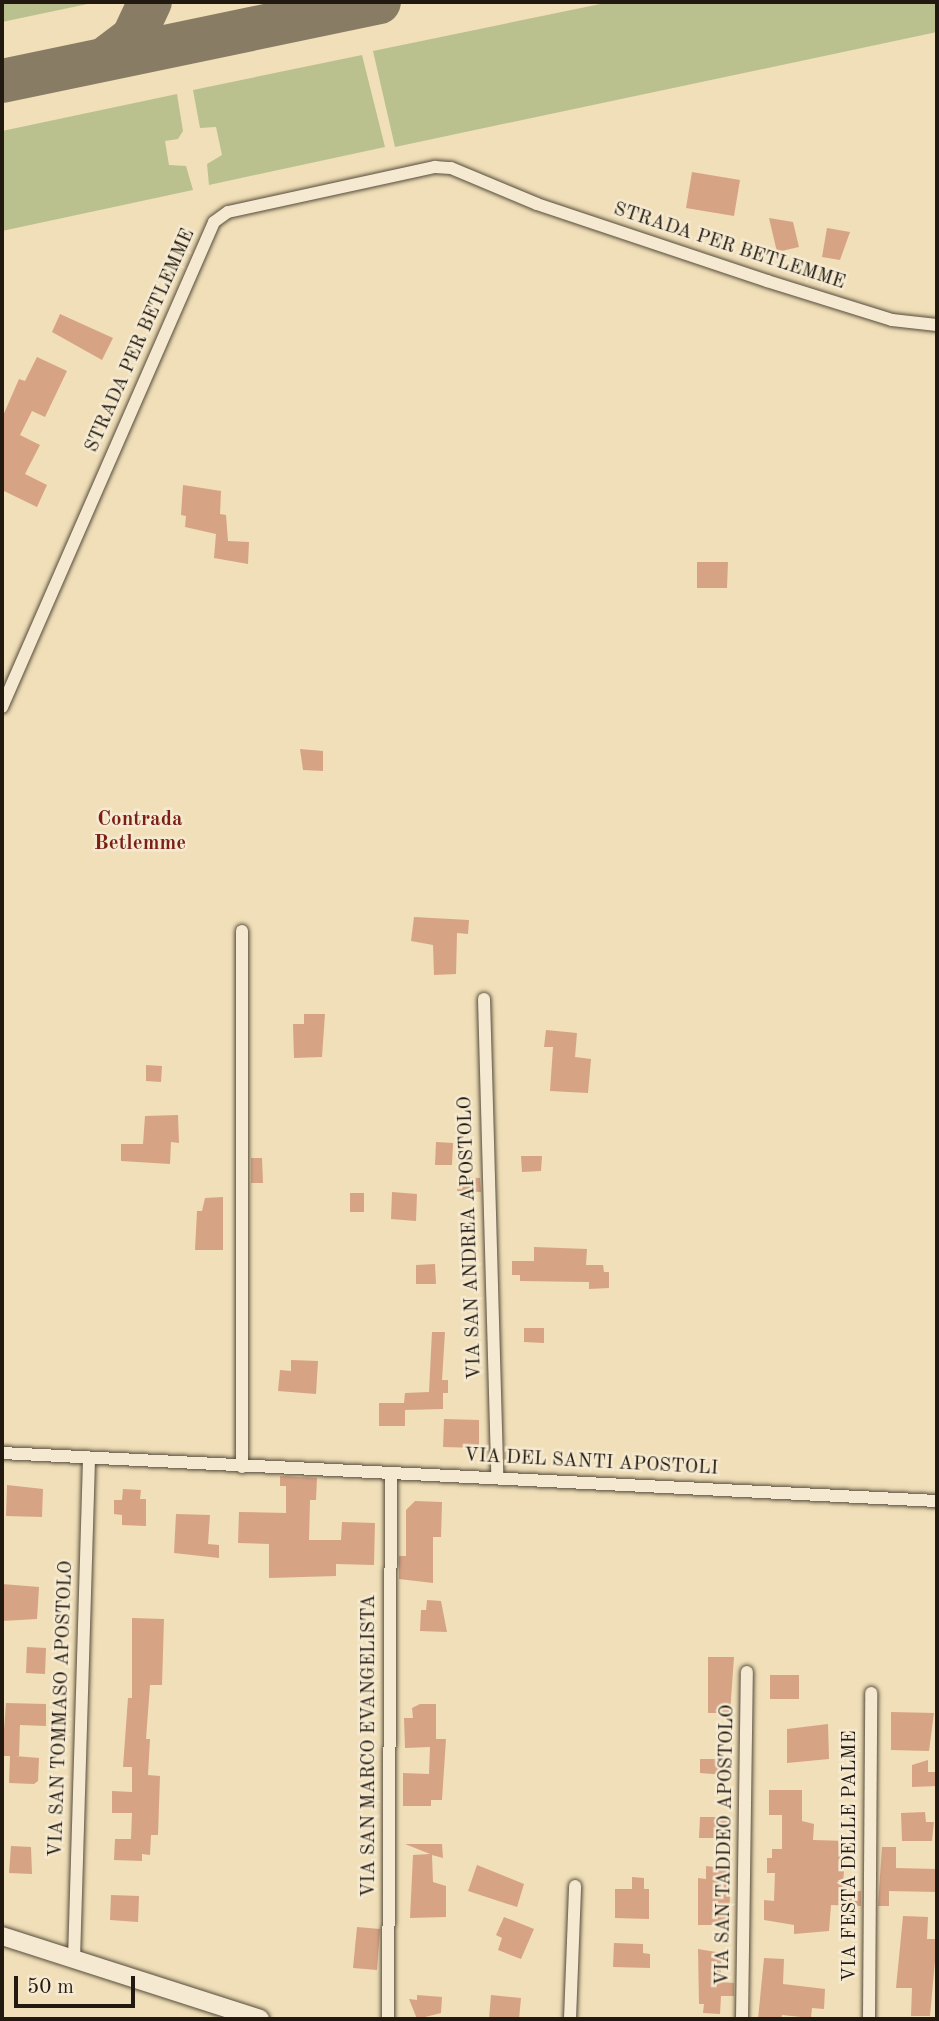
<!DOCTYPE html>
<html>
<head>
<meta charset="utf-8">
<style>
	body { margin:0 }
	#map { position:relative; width:939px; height:2021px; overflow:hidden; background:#f0dfb8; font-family:"Old Standard TT",serif }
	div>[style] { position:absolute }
	.green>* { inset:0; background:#bbc18e }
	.taxiway>* { height:44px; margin:-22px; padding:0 22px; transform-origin:22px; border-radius:22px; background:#897c64 }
	.building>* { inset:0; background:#d7a385 }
	.roads { filter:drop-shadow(0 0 2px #564b3b) drop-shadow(0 0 2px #564b3b) }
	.street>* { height:12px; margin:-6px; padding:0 6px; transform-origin:6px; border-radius:6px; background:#f5ead1 }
	.secondary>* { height:18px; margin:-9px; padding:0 9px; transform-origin:9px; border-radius:9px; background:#f5ead1 }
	span { translate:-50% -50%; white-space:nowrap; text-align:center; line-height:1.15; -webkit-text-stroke:5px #f5ead1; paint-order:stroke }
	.street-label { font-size:19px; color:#221a11 }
	.neighbourhood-label { font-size:21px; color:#7a1f14; font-weight:700 }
	.frame { position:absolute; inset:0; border:4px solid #221a11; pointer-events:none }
	.scale { position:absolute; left:14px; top:1976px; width:121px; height:32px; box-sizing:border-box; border:4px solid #221a11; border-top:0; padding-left:9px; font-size:21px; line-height:24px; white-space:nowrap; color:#221a11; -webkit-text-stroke:5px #f5ead1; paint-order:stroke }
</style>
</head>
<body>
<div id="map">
	<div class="green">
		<i style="clip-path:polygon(2px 2px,97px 2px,2px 22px)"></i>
		<i style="clip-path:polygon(610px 2px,937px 2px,937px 32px,395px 147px,373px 51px)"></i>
		<i style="clip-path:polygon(362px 55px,385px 147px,209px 185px,207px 164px,222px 155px,216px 127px,200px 128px,193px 90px)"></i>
		<i style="clip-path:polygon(177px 94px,183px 131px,178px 139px,165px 141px,169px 165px,186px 166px,193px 190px,2px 231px,2px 131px)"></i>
	</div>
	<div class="taxiway">
		<i style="left:105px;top:59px;width:35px;rotate:-37deg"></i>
		<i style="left:133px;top:38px;width:40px;rotate:-65deg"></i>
		<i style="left:2px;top:81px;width:385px;rotate:-11.8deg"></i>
	</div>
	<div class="building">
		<i style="clip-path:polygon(692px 172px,740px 180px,734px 216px,686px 208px)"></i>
		<i style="clip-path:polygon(769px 218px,793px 222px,799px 247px,777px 252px)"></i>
		<i style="clip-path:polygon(827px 228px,850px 232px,840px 260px,822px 257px)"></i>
		<i style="clip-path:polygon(60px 314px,113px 338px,102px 360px,52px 332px)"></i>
		<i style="clip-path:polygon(37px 357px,67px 371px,45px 417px,32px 411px,20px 435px,40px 445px,25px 474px,47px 485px,37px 507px,2px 490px,2px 418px,19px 379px,25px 381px)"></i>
		<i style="clip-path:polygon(183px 485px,221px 491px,220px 514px,226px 515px,228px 541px,249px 542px,248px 564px,214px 558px,216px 534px,185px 527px,186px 516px,181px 515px)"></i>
		<i style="clip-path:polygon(697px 562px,728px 562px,727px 588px,697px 588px)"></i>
		<i style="clip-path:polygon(300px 749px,323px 751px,323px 771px,303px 770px)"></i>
		<i style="clip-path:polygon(414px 917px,469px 920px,468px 934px,457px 933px,456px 974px,434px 975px,433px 945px,411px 941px)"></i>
		<i style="clip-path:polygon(304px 1014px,325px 1014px,322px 1057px,294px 1058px,293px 1024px,304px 1024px)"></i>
		<i style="clip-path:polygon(546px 1030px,577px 1033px,575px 1057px,591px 1059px,588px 1093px,550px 1091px,553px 1047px,544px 1047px)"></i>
		<i style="clip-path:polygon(146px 1065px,162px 1066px,161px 1082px,146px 1081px)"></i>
		<i style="clip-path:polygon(178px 1115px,179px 1143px,171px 1142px,170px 1164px,121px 1161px,121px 1144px,143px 1144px,145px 1116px)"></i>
		<i style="clip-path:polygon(436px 1142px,453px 1143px,452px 1165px,435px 1165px)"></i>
		<i style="clip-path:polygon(521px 1156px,542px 1156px,541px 1171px,522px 1172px)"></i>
		<i style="clip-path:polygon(251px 1158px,262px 1158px,263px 1183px,251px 1183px)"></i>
		<i style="clip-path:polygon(457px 1177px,480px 1178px,481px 1192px,457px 1191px)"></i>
		<i style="clip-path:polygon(392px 1192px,417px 1194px,416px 1221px,391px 1219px)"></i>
		<i style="clip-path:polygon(350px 1193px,364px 1193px,364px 1212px,350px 1212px)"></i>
		<i style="clip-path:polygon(223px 1197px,223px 1250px,195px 1250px,197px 1211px,202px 1211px,205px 1198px)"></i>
		<i style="clip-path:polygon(534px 1247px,587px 1249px,586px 1265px,603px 1265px,604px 1272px,609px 1272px,609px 1288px,589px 1289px,589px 1282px,520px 1281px,520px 1275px,512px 1275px,512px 1261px,534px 1261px)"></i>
		<i style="clip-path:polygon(435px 1264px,436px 1284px,416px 1284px,416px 1265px)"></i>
		<i style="clip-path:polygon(524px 1328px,544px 1328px,544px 1343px,524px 1342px)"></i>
		<i style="clip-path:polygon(432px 1332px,445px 1332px,442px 1380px,448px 1380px,448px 1393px,443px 1393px,443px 1409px,405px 1410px,405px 1426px,379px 1426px,379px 1403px,404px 1403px,405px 1393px,429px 1392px)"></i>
		<i style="clip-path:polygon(291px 1360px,318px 1361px,316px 1394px,278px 1391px,280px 1370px,291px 1371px)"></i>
		<i style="clip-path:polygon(444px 1419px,479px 1420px,479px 1448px,443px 1447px)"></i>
		<i style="clip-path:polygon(280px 1476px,317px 1478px,316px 1500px,310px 1500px,309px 1540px,341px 1540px,342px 1522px,375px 1523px,374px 1565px,336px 1564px,336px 1576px,269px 1578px,269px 1544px,238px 1543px,239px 1512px,286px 1513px,286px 1486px,280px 1486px)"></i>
		<i style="clip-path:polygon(7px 1485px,43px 1489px,42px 1517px,6px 1516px)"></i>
		<i style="clip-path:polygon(123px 1489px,141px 1490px,140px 1499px,146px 1499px,146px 1526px,122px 1525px,122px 1515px,114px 1514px,114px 1500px,122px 1500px)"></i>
		<i style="clip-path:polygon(415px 1501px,442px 1502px,441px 1537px,433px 1537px,433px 1583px,399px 1579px,399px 1556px,406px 1556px,406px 1510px)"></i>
		<i style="clip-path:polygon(176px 1514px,210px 1515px,208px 1544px,219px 1545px,219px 1558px,174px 1553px)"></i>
		<i style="clip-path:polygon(2px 1584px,39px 1587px,37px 1619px,2px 1621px)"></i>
		<i style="clip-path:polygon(427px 1600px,441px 1601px,447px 1632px,420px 1631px,421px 1610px,426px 1610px)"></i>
		<i style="clip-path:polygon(132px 1618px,164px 1619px,162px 1685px,150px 1685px,146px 1739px,150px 1739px,148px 1775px,160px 1776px,158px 1835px,151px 1835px,150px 1855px,142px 1854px,142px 1861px,114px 1860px,115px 1839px,131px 1839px,132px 1813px,112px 1813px,112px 1791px,132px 1792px,132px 1767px,123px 1767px,128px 1698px,132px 1698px)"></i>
		<i style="clip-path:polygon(27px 1647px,46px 1648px,45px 1674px,26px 1673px)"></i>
		<i style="clip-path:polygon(708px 1657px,734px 1657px,730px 1713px,708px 1713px)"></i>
		<i style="clip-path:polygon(770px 1675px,799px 1675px,799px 1699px,770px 1699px)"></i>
		<i style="clip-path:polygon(6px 1703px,46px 1704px,46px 1726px,20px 1725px,19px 1756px,15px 1756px,39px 1758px,38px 1781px,34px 1784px,9px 1783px,10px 1756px,2px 1756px)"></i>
		<i style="clip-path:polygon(420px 1704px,436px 1704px,436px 1739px,446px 1739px,442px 1800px,431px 1800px,431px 1806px,403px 1806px,403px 1773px,429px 1774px,430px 1747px,405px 1748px,404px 1718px,413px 1718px,412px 1708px)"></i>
		<i style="clip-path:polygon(891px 1712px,934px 1713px,929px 1751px,891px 1750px)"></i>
		<i style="clip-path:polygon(828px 1724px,829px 1759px,787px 1763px,787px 1729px)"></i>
		<i style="clip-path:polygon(700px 1759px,725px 1759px,725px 1775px,700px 1773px)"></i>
		<i style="clip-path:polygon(928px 1760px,928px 1772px,937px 1772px,937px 1786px,912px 1787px,912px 1765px)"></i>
		<i style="clip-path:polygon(769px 1790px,802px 1790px,802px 1821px,814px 1824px,813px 1840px,847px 1841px,842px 1892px,861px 1891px,861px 1906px,831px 1905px,829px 1931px,794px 1934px,794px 1925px,764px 1920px,764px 1900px,774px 1901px,775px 1873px,767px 1873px,767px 1858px,772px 1858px,772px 1849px,782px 1849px,782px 1815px,769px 1815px)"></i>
		<i style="clip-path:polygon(925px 1812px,926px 1822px,934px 1822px,932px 1841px,902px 1841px,901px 1813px)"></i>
		<i style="clip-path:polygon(700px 1817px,727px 1817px,726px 1838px,699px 1838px)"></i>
		<i style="clip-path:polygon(405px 1844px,442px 1844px,443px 1858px,432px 1855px,433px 1882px,446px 1886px,446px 1917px,410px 1918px,413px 1855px,430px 1854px)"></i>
		<i style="clip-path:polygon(11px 1846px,31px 1847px,32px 1874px,9px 1873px)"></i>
		<i style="clip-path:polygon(882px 1847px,896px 1847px,896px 1868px,937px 1869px,937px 1892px,889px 1891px,889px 1906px,878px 1906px)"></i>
		<i style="clip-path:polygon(477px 1865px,524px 1884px,517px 1907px,468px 1891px)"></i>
		<i style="clip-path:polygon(706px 1866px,731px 1869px,729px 1921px,718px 1925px,698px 1925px,698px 1878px,706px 1879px)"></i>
		<i style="clip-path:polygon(632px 1877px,644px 1878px,644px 1889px,649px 1889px,649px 1919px,615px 1918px,615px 1889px,632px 1889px)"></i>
		<i style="clip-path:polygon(111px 1895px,139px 1896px,138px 1922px,110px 1920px)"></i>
		<i style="clip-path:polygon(903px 1916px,928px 1917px,927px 1939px,937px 1939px,930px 2016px,911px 2016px,912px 1988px,896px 1988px)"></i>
		<i style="clip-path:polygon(504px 1917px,534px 1929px,521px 1959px,498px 1950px,502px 1938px,496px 1935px)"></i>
		<i style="clip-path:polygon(357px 1927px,380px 1929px,377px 1970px,353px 1968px)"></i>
		<i style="clip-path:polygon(614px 1943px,643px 1944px,643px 1953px,650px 1954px,650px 1968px,613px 1967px)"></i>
		<i style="clip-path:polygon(698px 1949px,722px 1953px,720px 1982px,734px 1983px,734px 1996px,721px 1996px,720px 2014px,703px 2013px,704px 2004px,699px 2004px)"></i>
		<i style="clip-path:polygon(764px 1958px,784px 1959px,783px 1984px,825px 1989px,824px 2009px,812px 2008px,811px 2018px,782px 2015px,781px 2019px,758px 2019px)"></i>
		<i style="clip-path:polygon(417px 1995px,442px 1997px,441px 2013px,417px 2019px,409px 1999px,417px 2000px)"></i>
		<i style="clip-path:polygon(491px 1995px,521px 1998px,519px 2019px,489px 2019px)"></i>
	</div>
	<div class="roads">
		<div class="street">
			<i style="left:2px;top:707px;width:529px;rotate:-66.39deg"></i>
			<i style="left:214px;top:222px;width:17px;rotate:-36deg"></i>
			<i style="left:228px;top:212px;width:212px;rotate:-12.3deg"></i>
			<i style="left:435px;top:167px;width:16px;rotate:4deg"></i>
			<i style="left:451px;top:168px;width:93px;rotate:22.7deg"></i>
			<i style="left:537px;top:204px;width:243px;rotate:18.5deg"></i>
			<i style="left:767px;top:281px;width:131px;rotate:17.3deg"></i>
			<i style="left:892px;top:320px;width:45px;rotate:6.3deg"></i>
			<i style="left:242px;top:931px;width:536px;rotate:90deg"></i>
			<i style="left:484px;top:999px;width:477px;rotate:88.4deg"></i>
			<i style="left:2px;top:1453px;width:936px;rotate:2.94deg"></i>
			<i style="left:74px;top:1959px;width:500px;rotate:-88.28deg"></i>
			<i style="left:388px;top:2019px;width:545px;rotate:-89.68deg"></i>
			<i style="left:570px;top:2019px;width:133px;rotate:-87.8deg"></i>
			<i style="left:742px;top:2019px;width:347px;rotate:-89.2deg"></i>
			<i style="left:869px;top:2019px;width:326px;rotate:-89.6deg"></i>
		</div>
		<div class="secondary">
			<i style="left:2px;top:1936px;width:271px;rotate:17.8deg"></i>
		</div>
	</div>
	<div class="street-label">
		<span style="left:729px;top:247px;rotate:18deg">STRADA PER BETLEMME</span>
		<span style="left:141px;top:341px;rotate:-66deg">STRADA PER BETLEMME</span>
		<span style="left:471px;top:1238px;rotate:-92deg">VIA SAN ANDREA APOSTOLO</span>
		<span style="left:591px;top:1463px;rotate:3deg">VIA DEL SANTI APOSTOLI</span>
		<span style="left:62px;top:1709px;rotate:-88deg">VIA SAN TOMMASO APOSTOLO</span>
		<span style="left:370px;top:1746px;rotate:-90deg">VIA SAN MARCO EVANGELISTA</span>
		<span style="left:726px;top:1845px;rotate:-89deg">VIA SAN TADDEO APOSTOLO</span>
		<span style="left:851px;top:1856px;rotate:-90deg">VIA FESTA DELLE PALME</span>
	</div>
	<div class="neighbourhood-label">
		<span style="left:140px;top:832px">Contrada<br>Betlemme</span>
	</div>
	<div class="frame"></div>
	<div class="scale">50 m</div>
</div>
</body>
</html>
